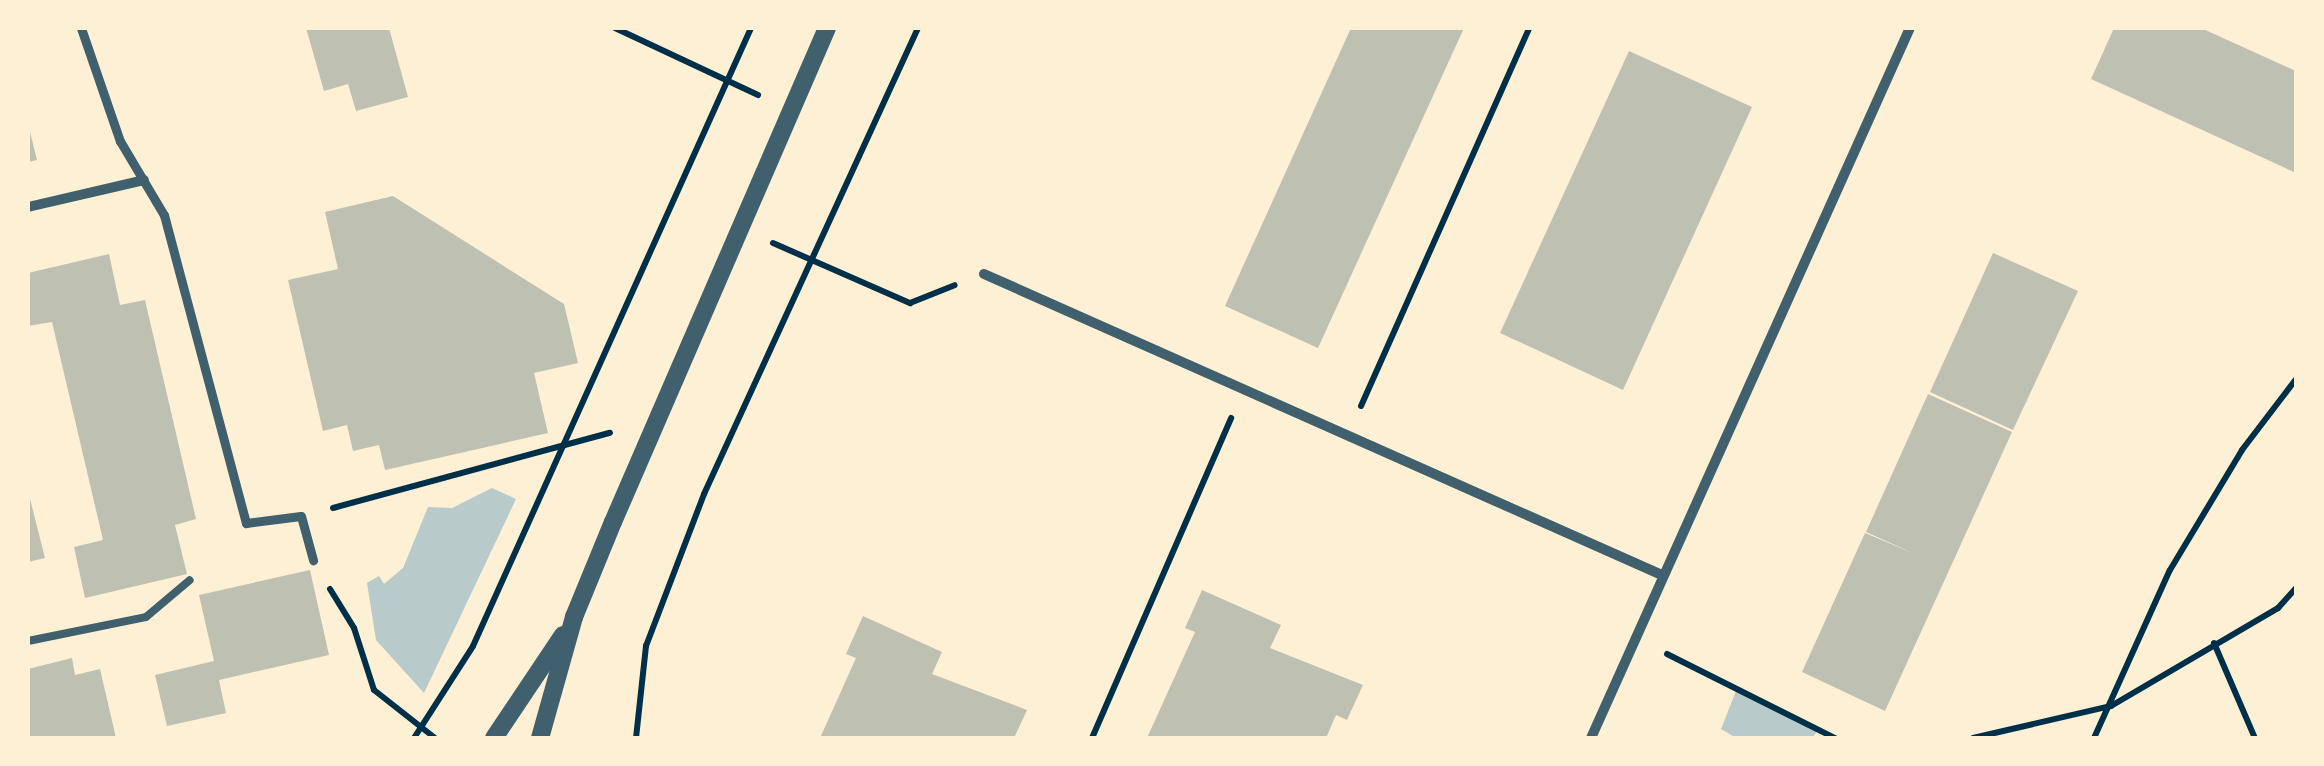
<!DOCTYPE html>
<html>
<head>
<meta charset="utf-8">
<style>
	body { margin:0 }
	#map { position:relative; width:2324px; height:766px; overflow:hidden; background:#fdf0d5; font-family:"Noto Sans",sans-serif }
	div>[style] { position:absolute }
	.green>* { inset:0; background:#b9caca }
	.building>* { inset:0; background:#bec0b2 }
	.path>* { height:6px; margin:-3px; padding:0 3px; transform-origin:3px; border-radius:3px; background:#003049 }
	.service>* { height:8px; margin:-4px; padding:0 4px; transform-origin:4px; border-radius:4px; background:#3f606c }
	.pedestrian>* { height:9px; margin:-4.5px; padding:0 4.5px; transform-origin:4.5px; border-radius:4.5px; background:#3f606c }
	.minor>* { height:10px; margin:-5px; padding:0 5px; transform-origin:5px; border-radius:5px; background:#3f606c }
	.tertiary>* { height:18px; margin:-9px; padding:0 9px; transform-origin:9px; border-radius:9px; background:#3f606c }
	span { translate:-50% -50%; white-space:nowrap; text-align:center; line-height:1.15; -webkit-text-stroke:8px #fdf0d5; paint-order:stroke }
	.frame { position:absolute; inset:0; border:30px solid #fdf0d5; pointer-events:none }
</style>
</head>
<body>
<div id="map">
	<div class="green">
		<i style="clip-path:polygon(492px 488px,516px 499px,424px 693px,376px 640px,367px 583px,379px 576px,384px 584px,403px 568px,428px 507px,452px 508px)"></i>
		<i style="clip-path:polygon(1736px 691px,1819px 729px,1812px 738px,1736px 738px,1721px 729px)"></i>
	</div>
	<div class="building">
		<i style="clip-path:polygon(306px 28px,389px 28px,408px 97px,356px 111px,348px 84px,324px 91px)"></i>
		<i style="clip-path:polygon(1351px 28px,1464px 28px,1318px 348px,1225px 306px)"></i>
		<i style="clip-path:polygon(2114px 28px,2201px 28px,2296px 71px,2296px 173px,2091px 79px)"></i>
		<i style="clip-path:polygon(1629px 51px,1752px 107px,1623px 390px,1500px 333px)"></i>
		<i style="clip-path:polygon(28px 124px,37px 160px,28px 162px)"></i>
		<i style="clip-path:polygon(393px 196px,564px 304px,578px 363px,534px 373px,548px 433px,385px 470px,379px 445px,353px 451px,347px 425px,323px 431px,288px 280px,338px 269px,325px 212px)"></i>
		<i style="clip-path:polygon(1993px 253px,2078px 291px,2013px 430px,1930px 392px)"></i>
		<i style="clip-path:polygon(109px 254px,120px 305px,145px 300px,196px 519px,175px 525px,187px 574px,85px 598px,74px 547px,103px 540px,52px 322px,28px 326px,28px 273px)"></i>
		<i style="clip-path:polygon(1928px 394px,2012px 432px,1885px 711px,1802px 672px,1865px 533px,1915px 554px,1866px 532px)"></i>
		<i style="clip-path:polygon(28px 491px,45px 558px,28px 562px)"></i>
		<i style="clip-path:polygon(310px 570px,329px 655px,219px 680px,226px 713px,167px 726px,155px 675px,214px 661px,199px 595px)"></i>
		<i style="clip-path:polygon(1202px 590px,1281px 625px,1270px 648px,1363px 685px,1347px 720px,1336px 715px,1326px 738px,1147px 738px,1195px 632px,1185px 628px)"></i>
		<i style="clip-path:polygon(863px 616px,942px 652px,932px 674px,1027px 710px,1014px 738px,820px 738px,856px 658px,846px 654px)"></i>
		<i style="clip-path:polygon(72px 658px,75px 675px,100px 669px,116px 738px,28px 738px,28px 669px)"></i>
	</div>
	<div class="path">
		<i style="left:615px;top:28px;width:158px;rotate:25.1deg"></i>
		<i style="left:773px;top:243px;width:150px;rotate:23.7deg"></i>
		<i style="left:910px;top:303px;width:48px;rotate:-21.8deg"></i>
		<i style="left:1361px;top:406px;width:414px;rotate:-66deg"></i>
		<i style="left:333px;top:508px;width:287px;rotate:-15.2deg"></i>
		<i style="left:330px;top:589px;width:46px;rotate:58.4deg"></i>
		<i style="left:354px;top:628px;width:65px;rotate:72.1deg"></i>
		<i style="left:374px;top:690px;width:78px;rotate:38.2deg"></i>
		<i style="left:2214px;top:643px;width:103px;rotate:66.7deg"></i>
		<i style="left:1667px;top:654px;width:188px;rotate:26.6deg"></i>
		<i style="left:414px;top:738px;width:109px;rotate:-57.3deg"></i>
		<i style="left:473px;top:646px;width:678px;rotate:-65.78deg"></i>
		<i style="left:636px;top:738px;width:93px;rotate:-83.8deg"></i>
		<i style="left:646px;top:646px;width:163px;rotate:-69.1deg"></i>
		<i style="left:704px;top:494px;width:513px;rotate:-65.33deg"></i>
		<i style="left:1092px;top:738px;width:349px;rotate:-66.5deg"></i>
		<i style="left:1973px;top:738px;width:142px;rotate:-13.1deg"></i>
		<i style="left:2111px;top:706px;width:194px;rotate:-30.4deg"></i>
		<i style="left:2278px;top:608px;width:27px;rotate:-48deg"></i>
		<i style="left:2094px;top:738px;width:184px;rotate:-65.7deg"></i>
		<i style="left:2170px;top:570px;width:140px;rotate:-59deg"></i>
		<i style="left:2242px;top:450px;width:89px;rotate:-52.7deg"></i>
	</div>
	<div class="service">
		<i style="left:28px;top:641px;width:120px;rotate:-11.5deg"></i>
		<i style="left:146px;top:617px;width:57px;rotate:-40.1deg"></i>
	</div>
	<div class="pedestrian">
		<i style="left:81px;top:28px;width:120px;rotate:71deg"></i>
		<i style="left:120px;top:141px;width:86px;rotate:59.3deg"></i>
		<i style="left:164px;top:215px;width:319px;rotate:75.1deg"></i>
		<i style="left:246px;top:523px;width:55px;rotate:-7.3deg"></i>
		<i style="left:301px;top:516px;width:46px;rotate:74.7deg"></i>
	</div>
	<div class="minor">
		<i style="left:28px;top:207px;width:119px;rotate:-13.1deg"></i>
		<i style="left:984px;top:274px;width:742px;rotate:23.94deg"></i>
		<i style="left:1591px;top:738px;width:778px;rotate:-65.81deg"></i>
	</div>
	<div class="tertiary">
		<i style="left:494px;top:738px;width:124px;rotate:-56.2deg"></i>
		<i style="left:540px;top:738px;width:126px;rotate:-74.3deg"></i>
		<i style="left:574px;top:617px;width:103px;rotate:-67.7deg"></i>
		<i style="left:613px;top:522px;width:538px;rotate:-66.58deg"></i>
	</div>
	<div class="frame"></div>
</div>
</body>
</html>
